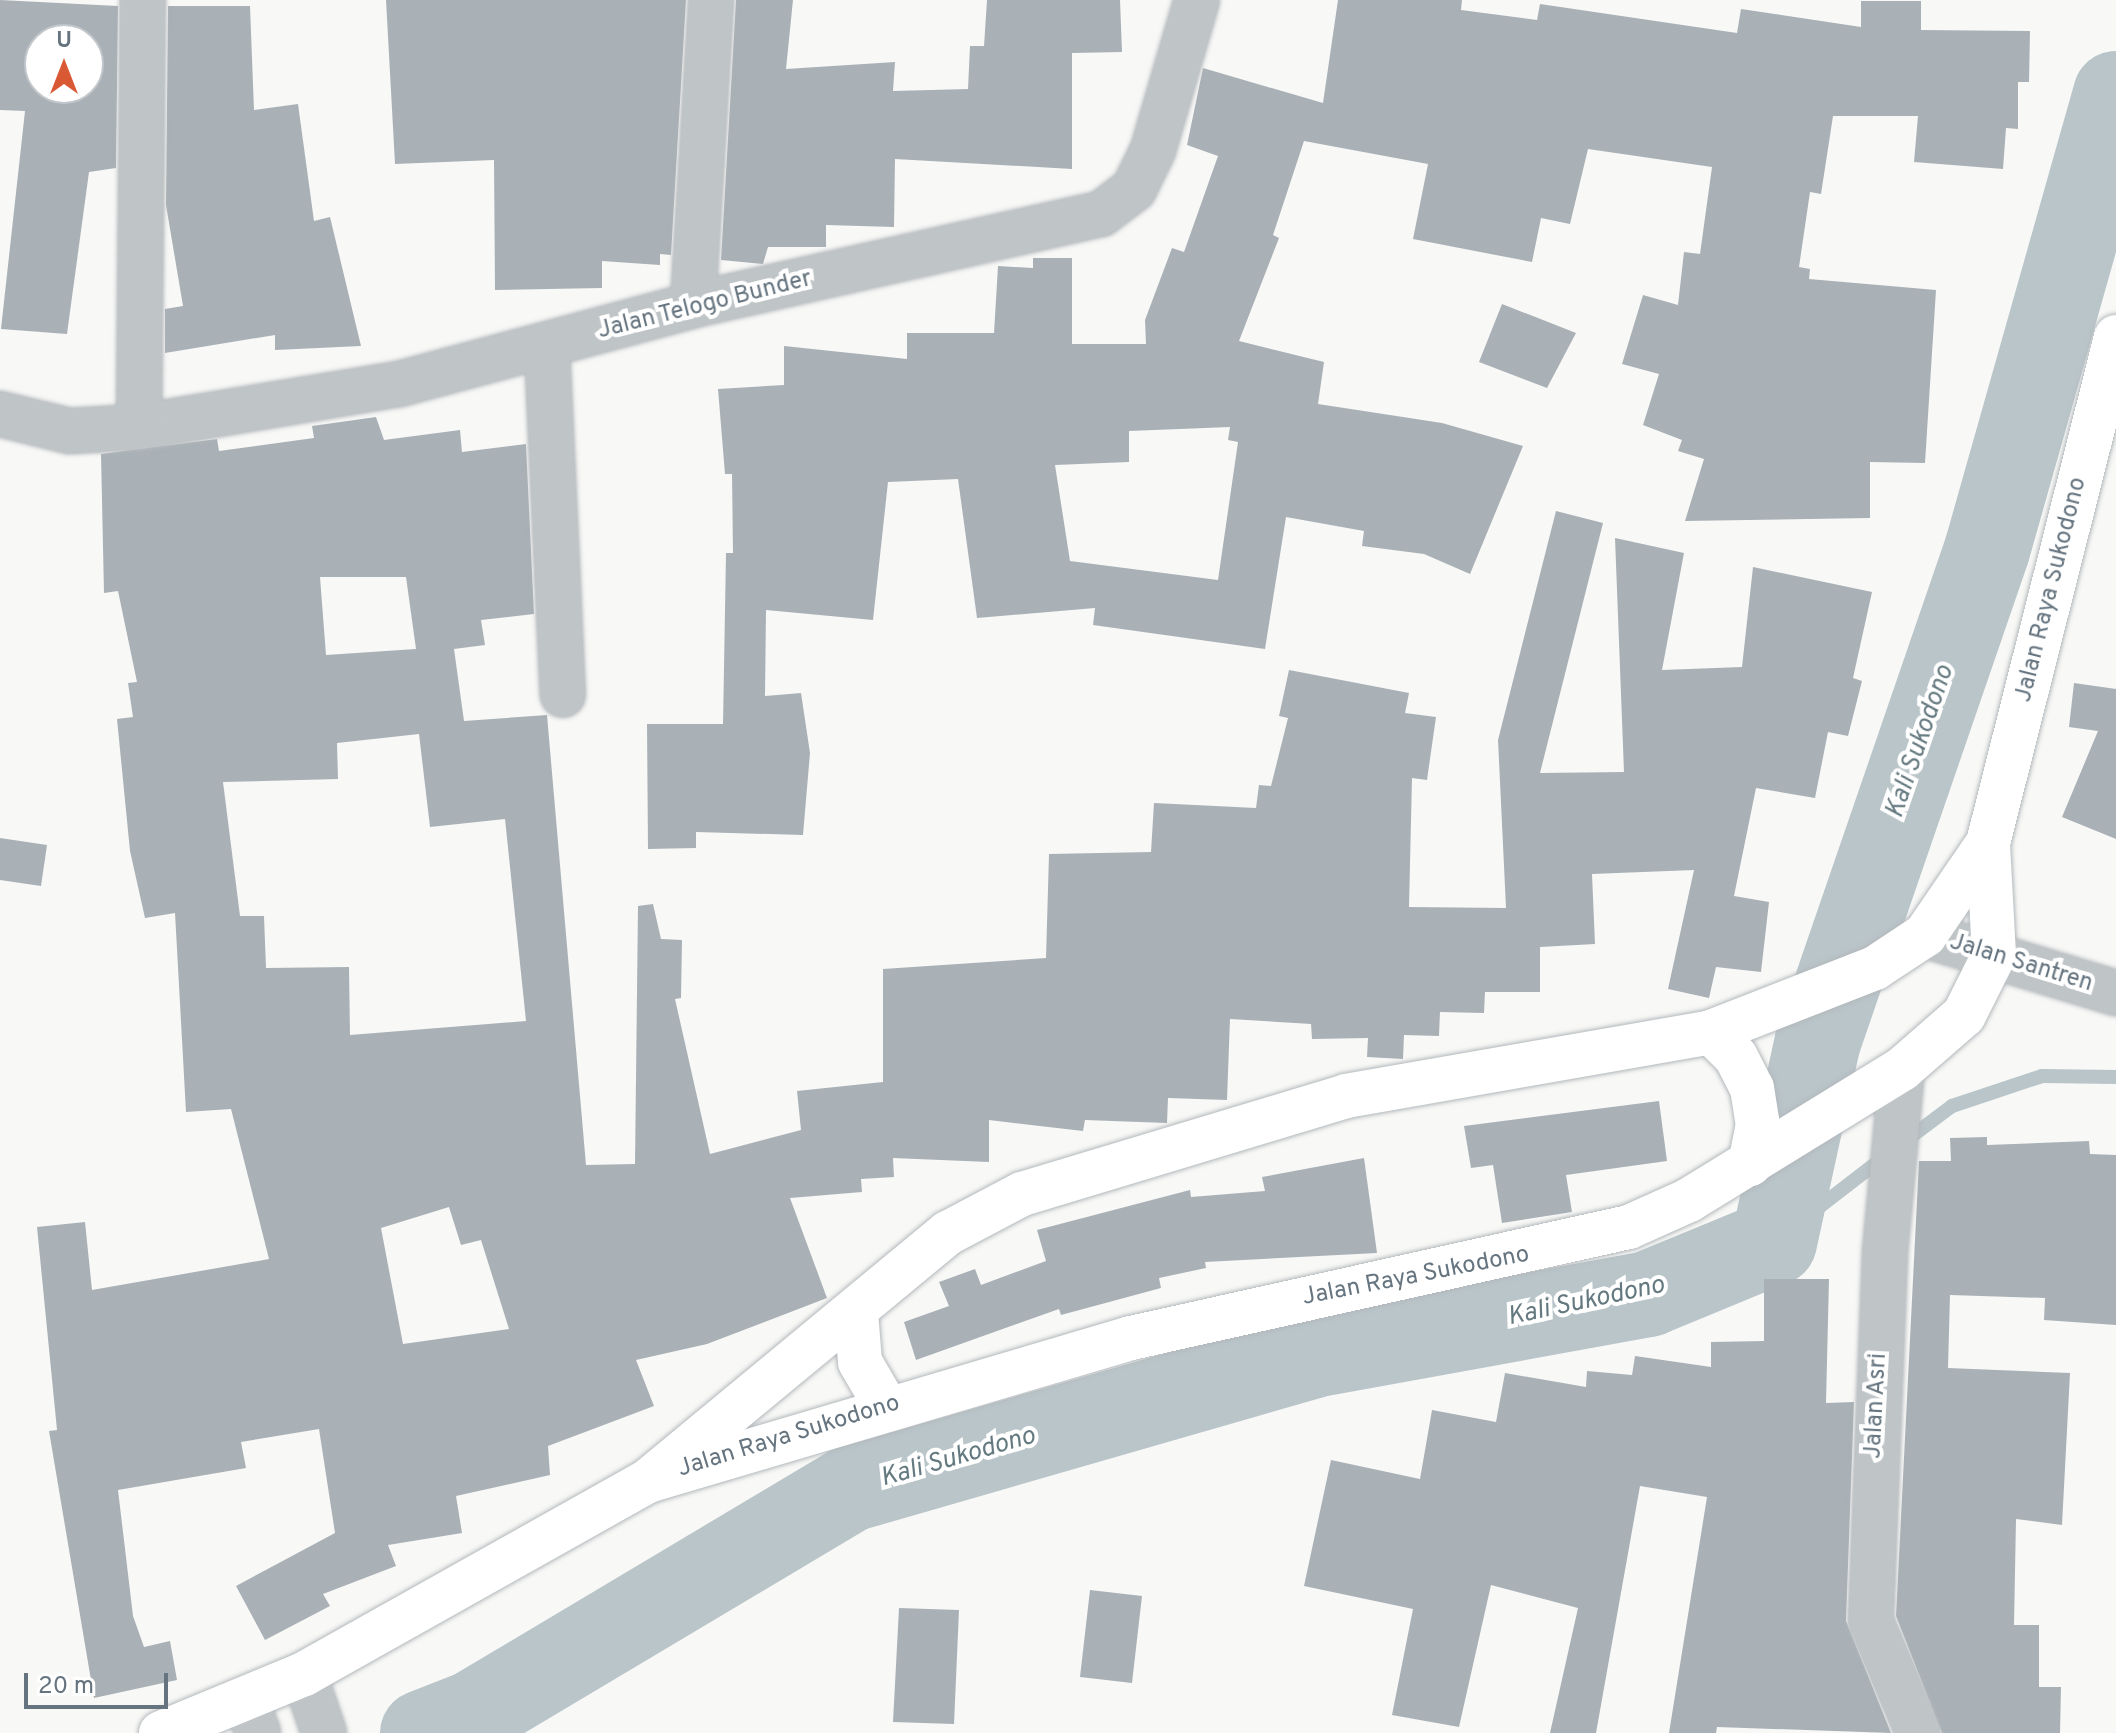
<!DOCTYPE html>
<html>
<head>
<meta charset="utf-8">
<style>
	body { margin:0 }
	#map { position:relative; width:2116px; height:1733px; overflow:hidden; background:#f8f8f6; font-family:Overpass,sans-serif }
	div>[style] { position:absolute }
	.stream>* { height:14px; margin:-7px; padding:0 7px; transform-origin:7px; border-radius:7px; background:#b9c5c9 }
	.river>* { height:86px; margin:-43px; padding:0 43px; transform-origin:43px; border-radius:43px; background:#b9c5c9 }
	.building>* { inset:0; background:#a9b1b6 }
	.roads { filter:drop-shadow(0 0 2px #b3b8bc) drop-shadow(0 0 2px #b3b8bc) }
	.minor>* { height:44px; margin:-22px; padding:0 22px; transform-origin:22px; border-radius:22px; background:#bfc4c7 }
	.major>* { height:44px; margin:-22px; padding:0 22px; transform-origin:22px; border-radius:22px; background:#fff }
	span { translate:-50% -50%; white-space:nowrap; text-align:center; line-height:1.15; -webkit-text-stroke:8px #fff; paint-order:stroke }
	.street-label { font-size:24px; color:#65747f }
	.water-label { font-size:26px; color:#657a80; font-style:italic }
	.north { position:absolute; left:24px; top:24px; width:80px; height:80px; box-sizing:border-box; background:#fff; border:2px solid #c1c7cc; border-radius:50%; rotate:0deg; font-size:22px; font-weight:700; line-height:32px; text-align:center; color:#65747f }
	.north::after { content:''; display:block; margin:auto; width:28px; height:36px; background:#da5935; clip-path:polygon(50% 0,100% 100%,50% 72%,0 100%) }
	.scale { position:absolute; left:24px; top:1673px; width:144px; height:36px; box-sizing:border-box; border:4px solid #65747f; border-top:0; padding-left:10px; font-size:24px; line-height:28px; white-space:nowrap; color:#65747f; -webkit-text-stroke:6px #fff; paint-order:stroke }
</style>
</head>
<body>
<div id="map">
	<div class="stream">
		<i style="left:1904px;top:1142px;width:60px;rotate:-36.9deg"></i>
		<i style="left:1952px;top:1106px;width:95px;rotate:-18.4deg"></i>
		<i style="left:2042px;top:1076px;width:74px;rotate:0.8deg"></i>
		<i style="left:1774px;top:1242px;width:139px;rotate:-37.7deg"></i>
	</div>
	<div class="river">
		<i style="left:423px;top:1733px;width:55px;rotate:-21.4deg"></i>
		<i style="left:474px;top:1713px;width:438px;rotate:-30.8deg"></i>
		<i style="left:850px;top:1489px;width:482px;rotate:-16.1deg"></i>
		<i style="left:1313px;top:1355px;width:341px;rotate:-10.3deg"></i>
		<i style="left:1648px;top:1294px;width:136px;rotate:-22.4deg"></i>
		<i style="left:1774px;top:1242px;width:206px;rotate:-77.7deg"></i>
		<i style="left:1818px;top:1041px;width:519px;rotate:-71.01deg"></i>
		<i style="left:1987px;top:550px;width:474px;rotate:-74.2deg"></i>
	</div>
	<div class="building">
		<i style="clip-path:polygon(evenodd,0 0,118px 6px,116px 168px,89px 172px,67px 334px,1px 329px,25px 111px,0 110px,0 0,40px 40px,88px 40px,88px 88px,40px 88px,40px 40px)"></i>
		<i style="clip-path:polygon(386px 0,686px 0,671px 255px,660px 254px,660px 265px,602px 261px,602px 288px,495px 290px,494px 160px,395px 164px)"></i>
		<i style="clip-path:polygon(736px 0,793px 0,786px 69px,895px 62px,893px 91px,968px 89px,970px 46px,984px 46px,987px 0,1120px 0,1122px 52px,1072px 53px,1072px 169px,895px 159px,894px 227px,826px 225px,826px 247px,768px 247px,763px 264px,721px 260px)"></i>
		<i style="clip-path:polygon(evenodd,1338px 0,1462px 0,1461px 10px,1537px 20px,1540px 4px,1737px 33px,1741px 9px,1861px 27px,1861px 1px,1921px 1px,1921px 30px,2030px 31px,2029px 82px,2018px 82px,2018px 129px,2006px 128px,2003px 169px,1914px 162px,1918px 116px,1833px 116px,1821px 194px,1810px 192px,1799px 267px,1810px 269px,1809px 279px,1936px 290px,1925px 463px,1870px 462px,1870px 518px,1685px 521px,1704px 459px,1678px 451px,1682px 440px,1643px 425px,1659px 374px,1622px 364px,1643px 295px,1678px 305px,1684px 252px,1700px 254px,1712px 167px,1588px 149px,1570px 224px,1541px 218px,1532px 262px,1413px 239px,1428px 164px,1304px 141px,1273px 235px,1279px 238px,1239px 341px,1324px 362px,1318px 404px,1442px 423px,1523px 446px,1470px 574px,1424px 554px,1362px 546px,1364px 531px,1286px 517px,1265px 649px,1093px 625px,1095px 608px,977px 618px,958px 479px,888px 482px,873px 620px,766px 610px,765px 696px,801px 693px,810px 753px,803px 835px,696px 832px,696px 848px,648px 849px,647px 724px,723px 724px,726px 553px,733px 553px,732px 474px,725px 474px,718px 389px,784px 385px,784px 346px,907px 359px,907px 333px,994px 333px,998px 266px,1033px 268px,1033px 258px,1072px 258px,1072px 344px,1146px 344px,1145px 320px,1172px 248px,1184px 252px,1218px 156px,1187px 145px,1203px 68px,1323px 103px,1338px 0,1230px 427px,1228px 440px,1238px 442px,1218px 580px,1070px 561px,1055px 465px,1129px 462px,1129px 431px,1230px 427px)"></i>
		<i style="clip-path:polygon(168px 6px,250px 6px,254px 110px,298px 104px,314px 221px,330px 217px,361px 346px,275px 350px,275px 335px,165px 353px,165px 309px,183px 306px,166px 205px)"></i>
		<i style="clip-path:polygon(1502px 304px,1576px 333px,1547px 388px,1479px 362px)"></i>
		<i style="clip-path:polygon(evenodd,376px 417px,384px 440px,460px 430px,462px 452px,526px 444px,534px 614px,481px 620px,485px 645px,454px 649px,464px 721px,547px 715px,586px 1165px,635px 1164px,638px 906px,653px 904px,661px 939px,682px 940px,681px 998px,675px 999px,710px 1154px,801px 1130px,797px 1091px,883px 1082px,883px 969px,1046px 958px,1049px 854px,1151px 852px,1154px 803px,1256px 808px,1259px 785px,1271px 786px,1288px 718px,1279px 716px,1289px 670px,1409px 693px,1405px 713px,1436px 717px,1427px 780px,1412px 778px,1409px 907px,1506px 908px,1498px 740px,1556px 511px,1603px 523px,1540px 773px,1624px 772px,1615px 538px,1684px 553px,1662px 670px,1742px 667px,1753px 567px,1872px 592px,1853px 678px,1862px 681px,1848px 736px,1828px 732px,1815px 798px,1756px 788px,1734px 896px,1769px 902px,1761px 972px,1716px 967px,1709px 998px,1668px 989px,1694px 870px,1592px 874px,1595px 944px,1540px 947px,1540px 992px,1485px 992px,1484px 1013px,1440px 1012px,1439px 1036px,1404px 1035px,1403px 1059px,1367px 1057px,1368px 1038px,1312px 1039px,1311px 1024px,1230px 1019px,1227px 1100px,1168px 1098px,1167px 1123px,1085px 1120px,1083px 1131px,989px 1120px,989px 1162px,893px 1158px,894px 1177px,861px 1179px,862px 1192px,790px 1198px,827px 1298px,707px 1344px,636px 1360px,654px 1406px,548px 1446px,550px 1475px,456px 1496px,462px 1533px,388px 1545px,396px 1566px,323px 1594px,330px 1606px,265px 1640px,236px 1586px,335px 1533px,319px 1429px,241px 1442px,246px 1468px,118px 1490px,133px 1616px,144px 1647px,170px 1641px,177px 1680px,94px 1698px,49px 1431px,57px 1430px,37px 1227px,85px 1222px,92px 1290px,269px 1259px,231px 1109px,186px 1112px,175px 913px,145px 918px,130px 851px,117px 719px,133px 717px,128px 683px,137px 682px,118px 591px,104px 593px,101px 454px,217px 439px,219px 451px,314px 438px,312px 426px,376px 417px,320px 577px,406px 577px,416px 649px,326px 655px,320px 577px,376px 417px,419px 734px,430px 827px,505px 819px,526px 1021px,350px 1035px,349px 967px,266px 968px,264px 916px,240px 916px,223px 782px,338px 779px,337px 743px,419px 734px,376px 417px,449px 1207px,461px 1245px,481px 1240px,509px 1329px,403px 1344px,381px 1228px,449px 1207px)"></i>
		<i style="clip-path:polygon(2074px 683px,2116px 689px,2116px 839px,2062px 817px,2098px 731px,2069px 727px)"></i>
		<i style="clip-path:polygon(0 838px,47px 845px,41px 886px,0 880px)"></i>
		<i style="clip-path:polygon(1659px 1101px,1667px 1161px,1566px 1175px,1572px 1212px,1502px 1223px,1493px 1165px,1471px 1168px,1464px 1126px)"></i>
		<i style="clip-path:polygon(1987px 1137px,1987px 1145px,2089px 1141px,2090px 1154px,2116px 1155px,2116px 1325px,2044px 1320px,2045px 1298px,1950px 1295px,1948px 1368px,2070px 1373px,2062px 1525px,2016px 1519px,2014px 1625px,2039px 1625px,2039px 1687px,2061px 1687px,2060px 1733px,1942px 1733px,1896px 1616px,1919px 1161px,1951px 1161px,1950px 1138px)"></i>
		<i style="clip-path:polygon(1364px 1158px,1377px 1253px,1205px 1262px,1206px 1268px,1159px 1278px,1161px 1288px,1061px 1315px,1059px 1309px,916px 1360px,904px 1322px,949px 1306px,939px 1282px,975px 1269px,981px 1285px,1046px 1261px,1037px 1230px,1190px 1190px,1191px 1197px,1265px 1191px,1262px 1177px)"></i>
		<i style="clip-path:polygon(1764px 1279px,1829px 1279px,1826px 1403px,1854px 1402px,1846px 1621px,1891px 1733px,1717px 1727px,1716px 1733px,1669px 1733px,1707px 1497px,1640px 1486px,1596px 1733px,1550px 1733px,1578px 1608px,1491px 1585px,1459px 1727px,1392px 1715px,1413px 1609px,1304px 1586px,1331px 1460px,1420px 1479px,1432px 1410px,1496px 1422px,1505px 1373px,1586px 1387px,1587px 1371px,1632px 1375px,1635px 1356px,1711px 1367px,1711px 1342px,1764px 1341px)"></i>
		<i style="clip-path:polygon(1090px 1590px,1142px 1596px,1132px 1683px,1080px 1677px)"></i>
		<i style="clip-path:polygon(899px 1608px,959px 1610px,954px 1724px,893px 1722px)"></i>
	</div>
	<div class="roads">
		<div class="minor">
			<i style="left:693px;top:305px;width:306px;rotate:-86.6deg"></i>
			<i style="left:547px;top:347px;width:348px;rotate:87.4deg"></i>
			<i style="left:0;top:414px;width:72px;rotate:13.7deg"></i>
			<i style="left:70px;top:431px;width:69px;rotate:-3.3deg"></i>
			<i style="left:139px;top:427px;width:264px;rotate:-9.4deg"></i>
			<i style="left:399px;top:384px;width:304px;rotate:-15deg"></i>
			<i style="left:693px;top:305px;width:418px;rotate:-12.6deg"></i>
			<i style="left:1101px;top:214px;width:41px;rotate:-37.1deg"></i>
			<i style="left:1134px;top:189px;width:43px;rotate:-64deg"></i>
			<i style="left:1153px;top:150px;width:156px;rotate:-73.7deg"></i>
			<i style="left:139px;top:427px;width:427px;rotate:-89.5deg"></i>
			<i style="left:1925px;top:935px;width:200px;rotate:16.9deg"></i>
			<i style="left:1902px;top:1069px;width:185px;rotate:95.3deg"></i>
			<i style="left:1885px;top:1253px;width:368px;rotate:92.2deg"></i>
			<i style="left:1871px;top:1621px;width:121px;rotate:67.2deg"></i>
			<i style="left:304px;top:1674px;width:62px;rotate:71.3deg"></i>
			<i style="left:245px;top:1699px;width:36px;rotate:69deg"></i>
		</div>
		<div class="major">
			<i style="left:1711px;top:1032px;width:35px;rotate:45deg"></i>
			<i style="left:1736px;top:1057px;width:35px;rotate:63deg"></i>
			<i style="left:1752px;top:1088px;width:36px;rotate:81deg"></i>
			<i style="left:1758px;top:1124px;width:41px;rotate:101.3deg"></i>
			<i style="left:856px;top:1312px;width:50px;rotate:85.4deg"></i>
			<i style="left:860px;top:1362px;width:50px;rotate:59.8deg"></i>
			<i style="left:648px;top:1481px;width:504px;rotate:-16.49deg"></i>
			<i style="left:1131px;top:1338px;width:510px;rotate:-12.57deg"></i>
			<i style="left:1629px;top:1227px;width:66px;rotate:-24.2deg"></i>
			<i style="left:1689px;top:1200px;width:250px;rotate:-31.6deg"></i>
			<i style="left:1902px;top:1069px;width:82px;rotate:-41.1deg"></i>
			<i style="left:1964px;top:1015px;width:67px;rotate:-63.4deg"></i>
			<i style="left:1994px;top:955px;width:112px;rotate:-93.1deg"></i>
			<i style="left:1988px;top:843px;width:522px;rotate:-75.8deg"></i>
			<i style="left:161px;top:1733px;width:155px;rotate:-22.4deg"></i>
			<i style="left:304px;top:1674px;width:394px;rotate:-29.3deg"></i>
			<i style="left:648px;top:1481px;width:389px;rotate:-39.6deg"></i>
			<i style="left:948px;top:1233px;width:84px;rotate:-27.8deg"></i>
			<i style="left:1022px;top:1194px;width:338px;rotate:-16.8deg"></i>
			<i style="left:1346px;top:1096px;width:371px;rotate:-9.9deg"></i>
			<i style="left:1711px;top:1032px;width:176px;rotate:-21.3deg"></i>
			<i style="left:1875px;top:968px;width:60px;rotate:-33.4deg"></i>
			<i style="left:1925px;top:935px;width:112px;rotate:-55.6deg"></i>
		</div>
	</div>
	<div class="street-label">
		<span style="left:705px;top:306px;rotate:-14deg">Jalan Telogo Bunder</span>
		<span style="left:2052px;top:590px;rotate:-76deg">Jalan Raya Sukodono</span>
		<span style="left:2021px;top:964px;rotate:17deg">Jalan Santren</span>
		<span style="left:1416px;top:1277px;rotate:-11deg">Jalan Raya Sukodono</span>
		<span style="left:1877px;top:1406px;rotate:-87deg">Jalan Asri</span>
		<span style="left:789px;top:1437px;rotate:-17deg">Jalan Raya Sukodono</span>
	</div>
	<div class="water-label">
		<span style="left:1921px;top:742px;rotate:-71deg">Kali Sukodono</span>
		<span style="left:1586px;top:1302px;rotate:-12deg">Kali Sukodono</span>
		<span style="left:958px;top:1458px;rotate:-16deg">Kali Sukodono</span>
	</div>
	<div class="north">U</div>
	<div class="scale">20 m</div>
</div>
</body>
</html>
